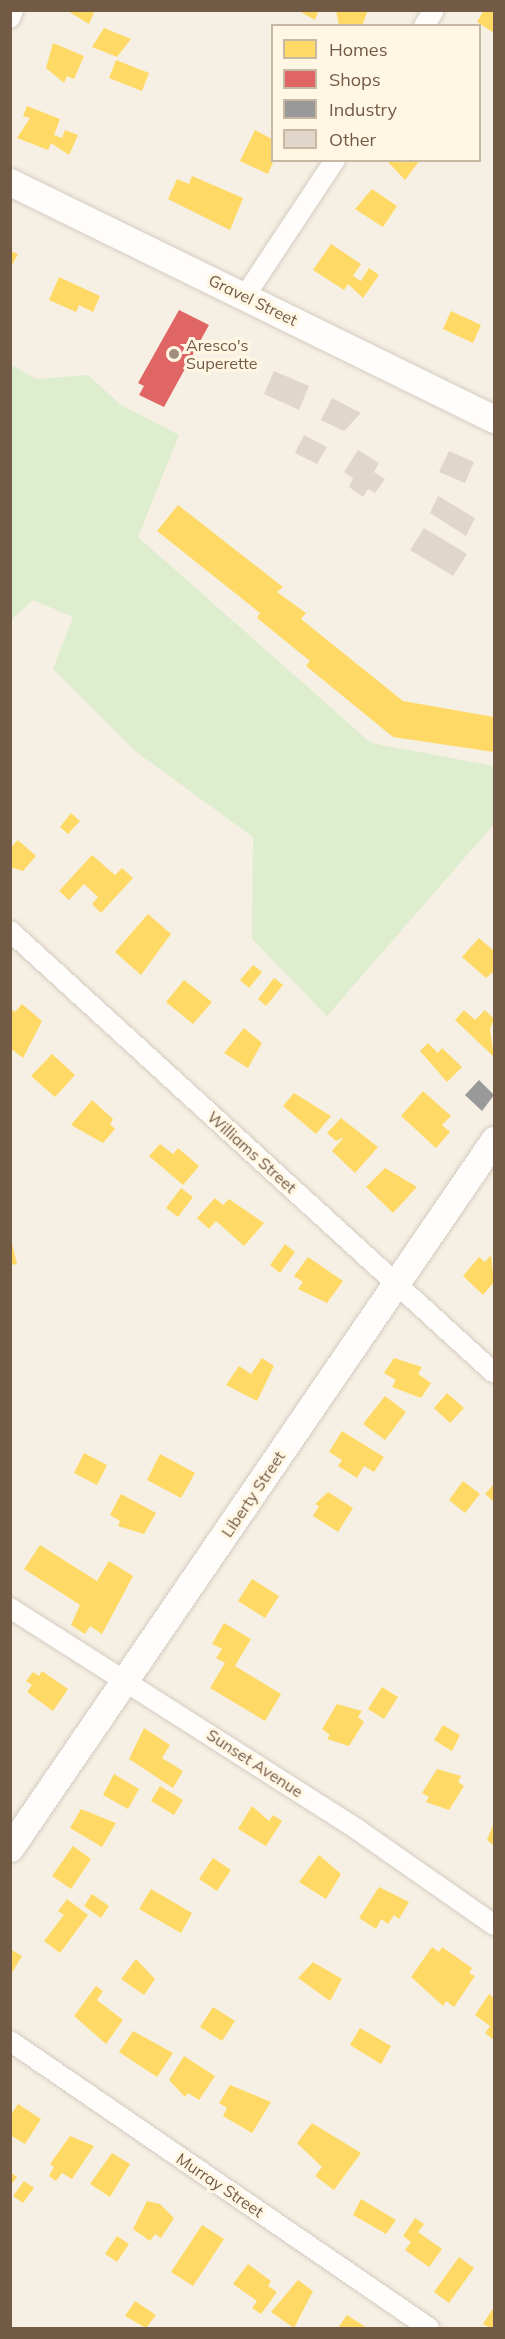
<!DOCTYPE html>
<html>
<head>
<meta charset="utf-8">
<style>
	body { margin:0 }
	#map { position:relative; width:505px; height:2339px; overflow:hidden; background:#f6f0e4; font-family:Mulish,sans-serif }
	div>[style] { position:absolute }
	.green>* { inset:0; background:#deedce }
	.homes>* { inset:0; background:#ffd966 }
	.shops>* { inset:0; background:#e06666 }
	.industry>* { inset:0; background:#999 }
	.building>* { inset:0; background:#e0d6c9 }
	.roads { filter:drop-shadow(0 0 2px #d5cbc0) drop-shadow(0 0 2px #d5cbc0) }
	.street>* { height:20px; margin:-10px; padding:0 10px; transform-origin:10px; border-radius:10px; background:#fefdfb }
	.secondary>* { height:27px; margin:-13.5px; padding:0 13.5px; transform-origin:13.5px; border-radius:13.5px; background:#fefdfb }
	.dots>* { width:16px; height:16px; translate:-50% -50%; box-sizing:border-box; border:3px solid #fff7e4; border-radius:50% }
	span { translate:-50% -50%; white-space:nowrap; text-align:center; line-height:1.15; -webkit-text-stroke:6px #fff7e4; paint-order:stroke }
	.street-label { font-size:16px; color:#735a45 }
	.poi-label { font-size:16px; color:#735a45 }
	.left { translate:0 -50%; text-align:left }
	.frame { position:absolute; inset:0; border:12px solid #735a45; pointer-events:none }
	.legend { position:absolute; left:271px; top:24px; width:210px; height:138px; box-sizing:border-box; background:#fff7e4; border:2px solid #c7b8a4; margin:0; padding:8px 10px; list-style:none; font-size:18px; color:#735a45 }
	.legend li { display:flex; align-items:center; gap:12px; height:30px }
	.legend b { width:30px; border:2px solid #c7b8a4 }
</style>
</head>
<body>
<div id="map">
	<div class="green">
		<i style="clip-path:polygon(11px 365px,37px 379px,88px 375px,121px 405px,179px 435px,138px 537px,371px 743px,494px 766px,494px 824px,327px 1016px,252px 939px,253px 837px,135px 751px,53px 669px,73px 617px,33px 600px,11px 620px)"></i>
	</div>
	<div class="homes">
		<i style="clip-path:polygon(66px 10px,95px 10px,89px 24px)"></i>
		<i style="clip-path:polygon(297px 10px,319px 10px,315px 20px)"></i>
		<i style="clip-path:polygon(336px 10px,368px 10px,362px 26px,339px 26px)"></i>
		<i style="clip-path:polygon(484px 10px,494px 10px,494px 33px,477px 22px)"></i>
		<i style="clip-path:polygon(104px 28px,131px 39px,117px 57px,92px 47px)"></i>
		<i style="clip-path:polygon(53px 43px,84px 56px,74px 79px,67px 76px,64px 83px,46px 68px)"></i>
		<i style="clip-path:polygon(116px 60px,149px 73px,142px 91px,109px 78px)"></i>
		<i style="clip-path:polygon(27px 106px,60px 119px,54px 135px,62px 138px,65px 130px,78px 135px,69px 155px,51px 143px,48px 150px,17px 138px,30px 118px,23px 116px)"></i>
		<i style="clip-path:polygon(255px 130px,272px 139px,274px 160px,268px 174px,240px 161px)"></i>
		<i style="clip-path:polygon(386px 160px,420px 160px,405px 180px)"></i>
		<i style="clip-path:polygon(192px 176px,243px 198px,230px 230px,168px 199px,177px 179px,189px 184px)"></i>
		<i style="clip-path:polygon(372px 189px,397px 206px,383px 227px,355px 209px)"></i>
		<i style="clip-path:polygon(331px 244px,361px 264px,353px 276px,361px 281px,369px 268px,379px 275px,363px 298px,348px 284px,344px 290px,313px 270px)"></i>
		<i style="clip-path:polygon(10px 251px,18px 254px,10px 269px)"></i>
		<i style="clip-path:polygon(59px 277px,100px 296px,93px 312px,79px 305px,76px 312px,49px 300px)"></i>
		<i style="clip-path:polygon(451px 311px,481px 325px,473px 343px,443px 329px)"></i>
		<i style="clip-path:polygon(178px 505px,283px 587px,277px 592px,306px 613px,301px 619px,403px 701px,494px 717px,494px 752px,393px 737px,306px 666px,310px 661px,257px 618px,260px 613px,157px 531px)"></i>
		<i style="clip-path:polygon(71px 813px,80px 821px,68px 834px,60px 827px)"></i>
		<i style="clip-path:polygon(18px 840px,36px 856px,23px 871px,10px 867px,10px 848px)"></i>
		<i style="clip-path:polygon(92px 855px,115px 875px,122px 868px,133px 878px,101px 913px,92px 904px,98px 897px,84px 884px,69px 900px,59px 891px)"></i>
		<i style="clip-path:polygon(148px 914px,171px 934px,141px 975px,115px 952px)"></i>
		<i style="clip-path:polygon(479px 938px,494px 951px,494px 971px,486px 978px,462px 957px)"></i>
		<i style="clip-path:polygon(253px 965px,262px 972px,249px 988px,240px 980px)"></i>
		<i style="clip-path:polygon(274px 978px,283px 985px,266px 1006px,258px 999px)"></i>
		<i style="clip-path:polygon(184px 980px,212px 1002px,193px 1024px,166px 1002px)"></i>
		<i style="clip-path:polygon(22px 1004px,42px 1021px,23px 1058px,10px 1048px,10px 1008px,15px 1012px)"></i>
		<i style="clip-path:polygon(464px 1010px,475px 1020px,485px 1010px,494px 1019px,490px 1029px,494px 1057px,455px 1020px)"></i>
		<i style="clip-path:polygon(244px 1028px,262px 1043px,248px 1068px,224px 1053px)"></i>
		<i style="clip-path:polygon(428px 1043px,438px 1053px,442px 1048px,462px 1067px,447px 1082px,420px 1051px)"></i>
		<i style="clip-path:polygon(52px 1054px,75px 1075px,55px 1097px,31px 1076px)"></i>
		<i style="clip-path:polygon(423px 1091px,451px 1116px,442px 1125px,450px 1132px,436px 1148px,401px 1116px)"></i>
		<i style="clip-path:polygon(294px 1093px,331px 1116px,316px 1134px,283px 1106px)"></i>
		<i style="clip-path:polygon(92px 1100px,113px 1119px,110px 1124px,115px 1129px,103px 1143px,71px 1125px)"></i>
		<i style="clip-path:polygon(341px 1118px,378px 1147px,355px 1173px,332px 1151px,344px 1137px,336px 1141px,327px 1133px)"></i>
		<i style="clip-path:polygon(160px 1144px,173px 1154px,178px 1148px,199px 1166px,183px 1185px,149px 1156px)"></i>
		<i style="clip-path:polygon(385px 1168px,417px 1187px,393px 1213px,366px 1187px)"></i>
		<i style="clip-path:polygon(181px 1188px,193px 1197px,178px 1217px,166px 1208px)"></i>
		<i style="clip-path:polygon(215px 1198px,223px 1205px,229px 1199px,264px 1223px,244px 1246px,216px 1221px,209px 1229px,197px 1218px)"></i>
		<i style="clip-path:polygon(11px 1239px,17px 1264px,10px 1265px,10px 1240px)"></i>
		<i style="clip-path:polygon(285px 1244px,295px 1252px,280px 1273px,270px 1265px)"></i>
		<i style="clip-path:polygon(491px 1255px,494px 1282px,483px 1295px,463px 1276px,479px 1257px,485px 1262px)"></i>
		<i style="clip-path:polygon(308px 1257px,343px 1281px,327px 1303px,298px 1289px,303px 1282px,294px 1276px)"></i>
		<i style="clip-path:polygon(262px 1358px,274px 1366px,257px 1401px,226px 1385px,239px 1366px,251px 1374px)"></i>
		<i style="clip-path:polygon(394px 1358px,422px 1367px,418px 1374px,431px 1383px,421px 1398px,392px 1387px,396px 1380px,384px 1373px)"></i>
		<i style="clip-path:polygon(447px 1393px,464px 1408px,450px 1423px,434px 1408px)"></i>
		<i style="clip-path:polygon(385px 1396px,406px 1412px,385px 1440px,363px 1424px)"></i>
		<i style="clip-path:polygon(342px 1431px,384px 1457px,374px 1472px,364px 1466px,357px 1478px,338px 1466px,342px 1460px,329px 1452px)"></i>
		<i style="clip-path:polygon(84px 1453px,107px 1465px,97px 1485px,74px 1473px)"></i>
		<i style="clip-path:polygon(160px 1454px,195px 1473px,181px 1498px,147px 1480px)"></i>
		<i style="clip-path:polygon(463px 1481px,480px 1494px,465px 1513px,449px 1500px)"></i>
		<i style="clip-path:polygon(494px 1484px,494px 1502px,485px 1494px)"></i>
		<i style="clip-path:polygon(328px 1492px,353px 1508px,338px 1532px,313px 1516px,319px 1506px,315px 1504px)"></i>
		<i style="clip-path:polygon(121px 1494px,156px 1513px,144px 1534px,118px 1526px,120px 1521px,110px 1515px)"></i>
		<i style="clip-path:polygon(40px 1545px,97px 1581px,109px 1561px,133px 1576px,102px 1634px,90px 1626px,85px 1634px,71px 1625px,80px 1605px,24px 1569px)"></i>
		<i style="clip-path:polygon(252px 1579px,279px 1596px,265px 1618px,238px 1601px)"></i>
		<i style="clip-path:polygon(224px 1623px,251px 1639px,235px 1666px,281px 1694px,265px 1721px,210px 1688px,225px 1663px,216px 1658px,222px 1649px,212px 1644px)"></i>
		<i style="clip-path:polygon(42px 1671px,68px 1689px,53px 1711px,27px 1692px,32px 1685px,26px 1681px,33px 1672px,39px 1676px)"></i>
		<i style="clip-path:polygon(382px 1687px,398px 1697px,384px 1719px,368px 1709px)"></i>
		<i style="clip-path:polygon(337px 1704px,362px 1711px,358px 1717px,364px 1722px,349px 1746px,327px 1739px,330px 1735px,322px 1729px)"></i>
		<i style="clip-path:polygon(443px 1725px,460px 1735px,452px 1751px,434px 1740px)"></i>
		<i style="clip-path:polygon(144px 1728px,170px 1745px,162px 1758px,183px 1771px,173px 1788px,129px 1759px)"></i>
		<i style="clip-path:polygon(437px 1769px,461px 1776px,458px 1782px,464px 1786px,449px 1810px,426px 1802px,429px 1797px,422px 1793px)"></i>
		<i style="clip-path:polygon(114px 1774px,139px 1789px,128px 1809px,103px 1795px)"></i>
		<i style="clip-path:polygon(160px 1786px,183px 1800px,174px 1815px,151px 1801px)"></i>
		<i style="clip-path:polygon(252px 1806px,269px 1821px,273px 1815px,282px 1821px,266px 1846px,238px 1829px)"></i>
		<i style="clip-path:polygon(81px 1809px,116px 1823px,102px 1847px,70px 1828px)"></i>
		<i style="clip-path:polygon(494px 1822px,494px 1846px,487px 1840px)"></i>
		<i style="clip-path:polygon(73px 1846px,91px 1859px,71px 1889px,52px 1876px)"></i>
		<i style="clip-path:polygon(319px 1855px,341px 1874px,326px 1899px,299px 1882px)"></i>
		<i style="clip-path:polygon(213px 1858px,231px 1870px,217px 1891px,199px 1879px)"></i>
		<i style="clip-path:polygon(379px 1887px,409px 1902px,399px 1919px,394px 1915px,388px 1924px,381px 1919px,376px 1929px,359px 1918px)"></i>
		<i style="clip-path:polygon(151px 1889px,192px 1913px,181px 1933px,139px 1909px)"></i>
		<i style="clip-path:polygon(92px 1894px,109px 1906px,101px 1918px,84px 1906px)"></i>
		<i style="clip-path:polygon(67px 1899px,88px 1915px,60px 1953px,44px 1941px,64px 1915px,58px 1911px)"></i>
		<i style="clip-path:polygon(432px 1947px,439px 1952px,442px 1947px,472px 1968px,469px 1973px,475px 1976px,454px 2007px,446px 2001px,443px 2006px,411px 1977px)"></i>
		<i style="clip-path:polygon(10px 1949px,22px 1956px,10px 1976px)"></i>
		<i style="clip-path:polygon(136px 1959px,155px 1979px,144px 1995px,121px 1979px)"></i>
		<i style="clip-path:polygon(313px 1962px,342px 1979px,330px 2001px,298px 1978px)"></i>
		<i style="clip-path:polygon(96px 1986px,103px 1991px,97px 2000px,123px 2020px,106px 2044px,74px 2016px)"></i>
		<i style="clip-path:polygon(489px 1994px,494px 1998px,494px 2040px,485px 2033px,490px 2026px,475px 2015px)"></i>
		<i style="clip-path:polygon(213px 2007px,235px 2021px,222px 2041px,200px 2027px)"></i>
		<i style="clip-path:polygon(360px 2028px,391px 2046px,381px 2064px,350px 2045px)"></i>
		<i style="clip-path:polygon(133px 2031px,173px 2053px,157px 2077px,119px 2052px)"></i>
		<i style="clip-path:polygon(184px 2056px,215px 2076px,199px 2100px,188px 2093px,185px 2097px,169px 2080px)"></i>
		<i style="clip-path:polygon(230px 2085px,271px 2102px,252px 2133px,223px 2116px,227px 2108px,219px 2103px)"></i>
		<i style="clip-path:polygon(18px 2104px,41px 2119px,25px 2144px,10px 2135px,10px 2116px)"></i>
		<i style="clip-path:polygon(312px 2123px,361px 2153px,334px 2190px,315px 2176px,322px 2167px,297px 2143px)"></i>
		<i style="clip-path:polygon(70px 2136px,94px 2146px,72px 2179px,62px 2173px,56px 2181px,49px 2176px,54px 2167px,50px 2164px)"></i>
		<i style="clip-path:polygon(112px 2153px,130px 2164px,110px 2197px,90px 2184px)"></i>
		<i style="clip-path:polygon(10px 2172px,17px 2177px,10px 2186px)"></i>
		<i style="clip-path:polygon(24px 2181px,34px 2188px,23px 2203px,13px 2196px)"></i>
		<i style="clip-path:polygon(361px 2199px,396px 2220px,386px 2234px,353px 2215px)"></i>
		<i style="clip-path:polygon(147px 2201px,160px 2204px,174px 2218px,161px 2238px,155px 2234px,150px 2241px,133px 2229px)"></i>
		<i style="clip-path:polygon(415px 2218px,424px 2224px,418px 2232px,442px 2249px,429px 2267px,405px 2250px,411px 2242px,403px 2236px)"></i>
		<i style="clip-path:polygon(202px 2225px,224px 2239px,193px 2286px,171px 2272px)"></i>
		<i style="clip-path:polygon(117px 2236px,129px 2244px,117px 2262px,105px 2254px)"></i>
		<i style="clip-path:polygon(459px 2257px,474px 2268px,449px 2303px,434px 2292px)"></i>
		<i style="clip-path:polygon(248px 2264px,271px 2281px,268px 2286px,277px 2292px,261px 2314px,252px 2308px,257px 2301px,233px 2284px)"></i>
		<i style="clip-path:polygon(298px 2280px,313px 2291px,294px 2328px,271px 2312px)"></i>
		<i style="clip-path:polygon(135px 2301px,156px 2315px,146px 2328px,125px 2316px)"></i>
		<i style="clip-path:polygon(494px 2307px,494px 2328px,490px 2328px,483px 2324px)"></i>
		<i style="clip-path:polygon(347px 2315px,367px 2328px,338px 2328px)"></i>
	</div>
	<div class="shops">
		<i style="clip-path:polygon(179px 310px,209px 325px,164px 407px,139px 395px,144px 386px,138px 383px)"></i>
	</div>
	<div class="industry">
		<i style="clip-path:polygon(479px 1080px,494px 1095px,482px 1111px,465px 1095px)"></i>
	</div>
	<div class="building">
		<i style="clip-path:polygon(274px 371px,309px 386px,299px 410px,264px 394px)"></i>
		<i style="clip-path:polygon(332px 398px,361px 413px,344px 431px,321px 420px)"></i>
		<i style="clip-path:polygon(304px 435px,327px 447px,317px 464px,295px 453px)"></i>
		<i style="clip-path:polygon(358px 450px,379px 463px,374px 472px,385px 479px,375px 493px,368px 489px,363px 497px,349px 487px,353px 478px,344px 472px)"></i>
		<i style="clip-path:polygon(449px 451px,474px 462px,465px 483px,439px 472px)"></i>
		<i style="clip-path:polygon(438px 496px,475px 518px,466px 536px,430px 513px)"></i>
		<i style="clip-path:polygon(424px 528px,467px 554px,453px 576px,410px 550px)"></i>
	</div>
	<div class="roads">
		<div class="street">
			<i style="left:10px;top:18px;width:9px;rotate:-69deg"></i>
			<i style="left:424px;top:26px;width:19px;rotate:-58deg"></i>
			<i style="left:245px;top:296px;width:163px;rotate:-56.5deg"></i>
			<i style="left:10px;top:931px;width:655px;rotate:42.4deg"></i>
			<i style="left:10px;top:1608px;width:413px;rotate:32.5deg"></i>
			<i style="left:358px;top:1830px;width:166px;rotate:34.9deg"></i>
			<i style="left:10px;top:2041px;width:508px;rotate:34.41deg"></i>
		</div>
		<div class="secondary">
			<i style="left:10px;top:182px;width:539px;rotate:26.09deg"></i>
			<i style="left:10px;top:1848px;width:858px;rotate:-55.64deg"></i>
		</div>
	</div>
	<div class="dots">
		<i style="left:174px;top:354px;background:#a18e7d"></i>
	</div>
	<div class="street-label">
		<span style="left:253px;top:300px;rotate:26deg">Gravel Street</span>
		<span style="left:252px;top:1152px;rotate:42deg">Williams Street</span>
		<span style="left:253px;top:1494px;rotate:-56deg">Liberty Street</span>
		<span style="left:255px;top:1763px;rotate:33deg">Sunset Avenue</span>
		<span style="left:220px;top:2185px;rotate:34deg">Murray Street</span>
	</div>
	<div class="poi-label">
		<span class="left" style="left:186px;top:354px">Aresco's<br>Superette</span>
	</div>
	<div class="frame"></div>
	<ul class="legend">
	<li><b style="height:16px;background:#ffd966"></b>Homes</li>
	<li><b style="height:16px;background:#e06666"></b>Shops</li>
	<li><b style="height:16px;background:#999"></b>Industry</li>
	<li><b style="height:16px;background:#e0d6c9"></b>Other</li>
	</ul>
</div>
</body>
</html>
